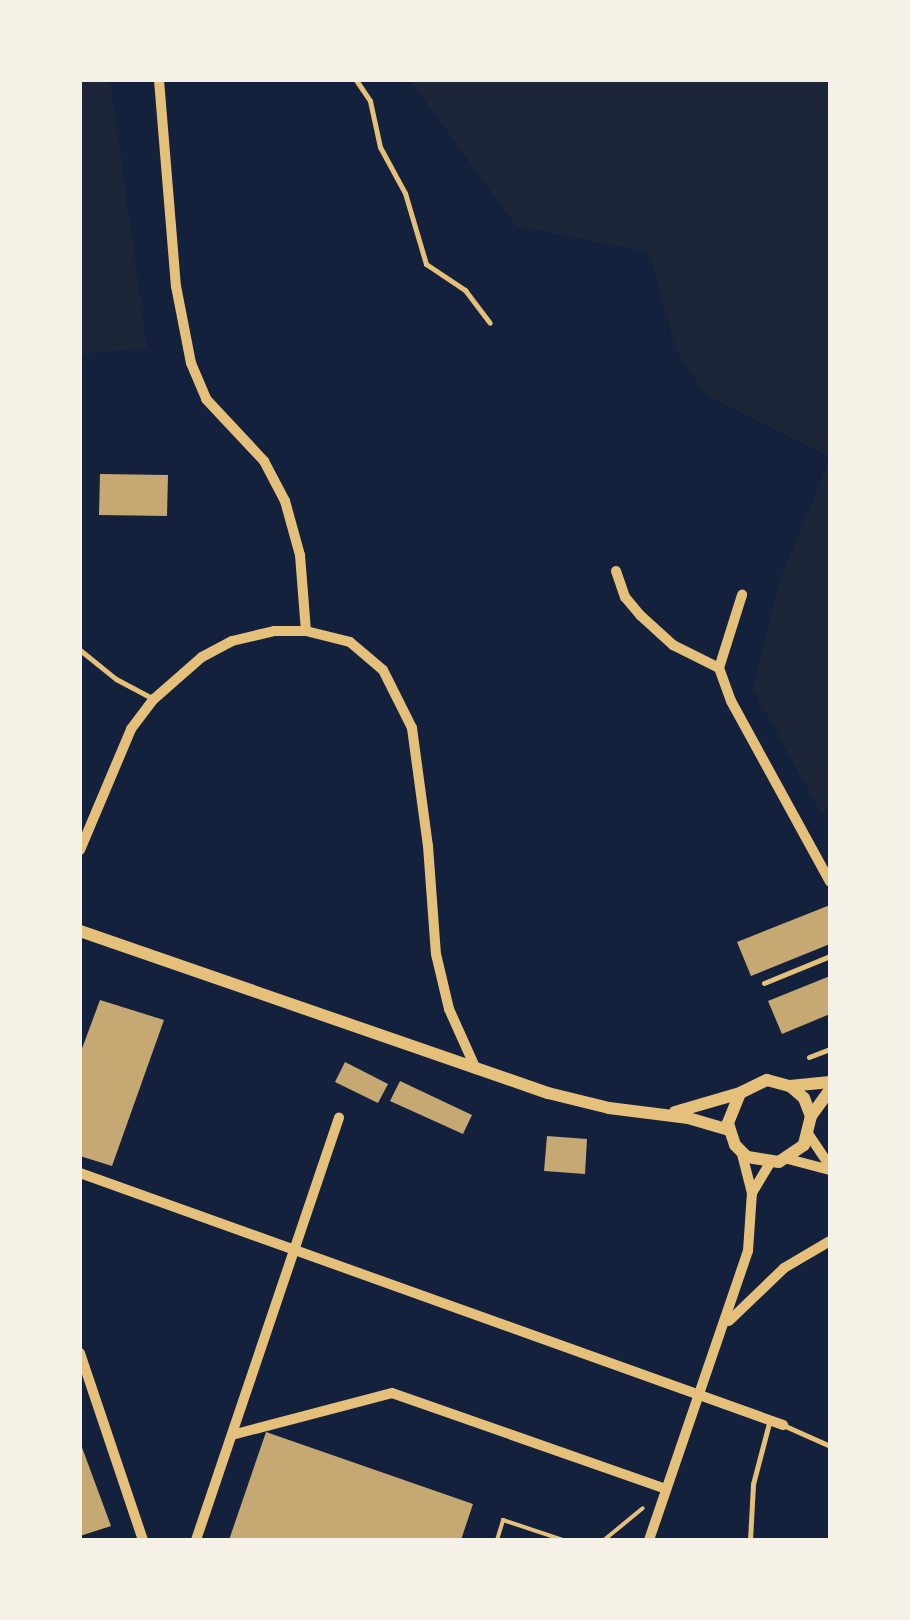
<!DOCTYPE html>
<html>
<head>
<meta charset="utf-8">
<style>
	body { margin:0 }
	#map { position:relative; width:910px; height:1620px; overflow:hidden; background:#14213d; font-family:Commissioner,sans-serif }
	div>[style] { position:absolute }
	.green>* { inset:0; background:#1d2539 }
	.building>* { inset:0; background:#c6a872 }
	.path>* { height:4px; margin:-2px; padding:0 2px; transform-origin:2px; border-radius:2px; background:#e5c07b }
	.service>* { height:5px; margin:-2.5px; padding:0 2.5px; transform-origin:2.5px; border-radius:2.5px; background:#e5c07b }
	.minor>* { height:10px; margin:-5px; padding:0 5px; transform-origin:5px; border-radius:5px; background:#e5c07b }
	.tertiary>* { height:12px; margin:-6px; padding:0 6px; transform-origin:6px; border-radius:6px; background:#e5c07b }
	span { translate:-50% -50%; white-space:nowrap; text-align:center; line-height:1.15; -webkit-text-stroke:9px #f6f1e7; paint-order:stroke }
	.frame { position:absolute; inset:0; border:82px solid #f6f1e7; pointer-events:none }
</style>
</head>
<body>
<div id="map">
	<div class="green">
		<i style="clip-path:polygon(80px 80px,110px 80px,147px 348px,80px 354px)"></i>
		<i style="clip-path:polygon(410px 80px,830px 80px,830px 457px,706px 395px,676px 350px,649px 252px,516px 226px)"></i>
		<i style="clip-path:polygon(830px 459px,830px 806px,821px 813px,753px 689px,779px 582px)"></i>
	</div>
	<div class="building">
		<i style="clip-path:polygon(100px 474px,168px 475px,167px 516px,99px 515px)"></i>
		<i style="clip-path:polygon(830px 905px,830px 944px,751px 976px,737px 942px)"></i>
		<i style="clip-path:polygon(830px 976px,830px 1014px,782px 1034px,768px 1001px)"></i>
		<i style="clip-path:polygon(100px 1000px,164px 1020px,112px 1166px,80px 1156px,80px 1054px)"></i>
		<i style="clip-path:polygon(345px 1062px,388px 1084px,378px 1103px,335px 1082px)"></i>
		<i style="clip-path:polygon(400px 1081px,472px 1115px,463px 1134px,390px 1101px)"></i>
		<i style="clip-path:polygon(547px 1136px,587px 1139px,585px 1174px,544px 1171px)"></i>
		<i style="clip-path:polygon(266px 1432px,473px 1504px,461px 1540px,229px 1540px)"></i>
		<i style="clip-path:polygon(80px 1442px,111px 1526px,80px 1536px)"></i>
	</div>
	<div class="path">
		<i style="left:497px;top:1540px;width:21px;rotate:-73deg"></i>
		<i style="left:503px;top:1520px;width:63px;rotate:18.4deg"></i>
		<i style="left:604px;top:1540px;width:50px;rotate:-39.4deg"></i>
	</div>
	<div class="service">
		<i style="left:356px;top:80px;width:25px;rotate:56deg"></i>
		<i style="left:370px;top:101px;width:47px;rotate:77.7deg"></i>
		<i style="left:380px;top:147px;width:52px;rotate:61.5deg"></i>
		<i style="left:405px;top:193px;width:74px;rotate:73.5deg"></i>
		<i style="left:426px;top:264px;width:47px;rotate:33.7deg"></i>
		<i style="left:465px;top:290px;width:41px;rotate:52.9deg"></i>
		<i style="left:80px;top:650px;width:46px;rotate:38.9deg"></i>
		<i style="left:116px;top:679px;width:40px;rotate:28deg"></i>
		<i style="left:764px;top:983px;width:71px;rotate:-22.2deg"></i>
		<i style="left:809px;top:1057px;width:22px;rotate:-21deg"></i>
		<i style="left:783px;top:1425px;width:51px;rotate:24.1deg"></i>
		<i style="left:750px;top:1540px;width:56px;rotate:-86.9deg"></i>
		<i style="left:753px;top:1484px;width:63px;rotate:-75.3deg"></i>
	</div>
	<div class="minor">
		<i style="left:159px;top:80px;width:207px;rotate:85.3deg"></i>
		<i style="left:176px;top:286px;width:78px;rotate:79deg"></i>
		<i style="left:191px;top:363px;width:39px;rotate:67deg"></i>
		<i style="left:206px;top:399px;width:85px;rotate:46.9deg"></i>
		<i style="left:264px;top:461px;width:45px;rotate:62.3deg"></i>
		<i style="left:285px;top:501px;width:56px;rotate:74.5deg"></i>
		<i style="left:300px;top:555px;width:76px;rotate:85.5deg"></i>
		<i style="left:616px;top:571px;width:28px;rotate:71deg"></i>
		<i style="left:625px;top:597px;width:23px;rotate:50deg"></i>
		<i style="left:640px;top:615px;width:45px;rotate:42.3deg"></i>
		<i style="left:673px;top:645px;width:51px;rotate:26.6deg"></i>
		<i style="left:719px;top:668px;width:35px;rotate:70deg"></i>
		<i style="left:731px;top:701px;width:206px;rotate:61.3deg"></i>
		<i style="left:719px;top:668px;width:77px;rotate:-72.5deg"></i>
		<i style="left:80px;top:850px;width:131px;rotate:-67.1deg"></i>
		<i style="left:131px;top:729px;width:38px;rotate:-53deg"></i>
		<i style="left:154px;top:699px;width:64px;rotate:-41.2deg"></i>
		<i style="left:202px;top:657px;width:34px;rotate:-28deg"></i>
		<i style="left:232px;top:641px;width:43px;rotate:-13.4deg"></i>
		<i style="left:274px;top:631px;width:32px"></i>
		<i style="left:306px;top:631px;width:45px;rotate:14deg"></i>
		<i style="left:350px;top:642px;width:43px;rotate:40.3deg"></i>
		<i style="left:383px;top:670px;width:65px;rotate:63.4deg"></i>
		<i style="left:412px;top:728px;width:119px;rotate:82.3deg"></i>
		<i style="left:428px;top:846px;width:108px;rotate:85.8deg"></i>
		<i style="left:436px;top:954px;width:57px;rotate:76.7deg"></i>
		<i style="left:449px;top:1009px;width:66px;rotate:65.8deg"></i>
		<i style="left:809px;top:1135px;width:37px;rotate:56deg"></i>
		<i style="left:788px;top:1159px;width:43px;rotate:14.7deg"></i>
		<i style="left:80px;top:1173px;width:747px;rotate:19.72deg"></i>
		<i style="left:752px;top:1193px;width:35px;rotate:-59deg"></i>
		<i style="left:729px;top:1321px;width:76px;rotate:-43.9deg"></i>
		<i style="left:784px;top:1268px;width:53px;rotate:-30.4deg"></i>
		<i style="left:80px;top:1353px;width:197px;rotate:71.4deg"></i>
		<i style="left:232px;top:1435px;width:165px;rotate:-14.7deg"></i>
		<i style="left:392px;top:1393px;width:290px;rotate:19.3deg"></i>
		<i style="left:196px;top:1540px;width:446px;rotate:-71.3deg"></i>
		<i style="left:649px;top:1540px;width:305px;rotate:-71.1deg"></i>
		<i style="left:748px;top:1251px;width:58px;rotate:-86.1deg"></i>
		<i style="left:752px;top:1193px;width:40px;rotate:-104.4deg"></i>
	</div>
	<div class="tertiary">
		<i style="left:80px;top:931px;width:495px;rotate:19.1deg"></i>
		<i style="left:548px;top:1093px;width:63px;rotate:13.8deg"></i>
		<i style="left:609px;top:1108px;width:80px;rotate:7.2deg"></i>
		<i style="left:688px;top:1118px;width:43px;rotate:16.3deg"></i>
		<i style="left:790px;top:1086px;width:18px;rotate:41deg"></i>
		<i style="left:804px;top:1098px;width:19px;rotate:69deg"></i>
		<i style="left:811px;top:1116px;width:30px;rotate:104deg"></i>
		<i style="left:804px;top:1145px;width:30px;rotate:146deg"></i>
		<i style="left:779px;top:1162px;width:32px;rotate:-171deg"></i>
		<i style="left:747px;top:1157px;width:17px;rotate:-135deg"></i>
		<i style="left:735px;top:1145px;width:23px;rotate:-108deg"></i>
		<i style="left:728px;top:1123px;width:32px;rotate:-68deg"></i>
		<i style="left:740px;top:1093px;width:30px;rotate:-26deg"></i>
		<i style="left:767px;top:1080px;width:24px;rotate:15deg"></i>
		<i style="left:790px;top:1086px;width:40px;rotate:-5.7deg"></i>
		<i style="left:675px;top:1112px;width:65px;rotate:-16.2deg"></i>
		<i style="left:811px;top:1116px;width:32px;rotate:-54deg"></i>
	</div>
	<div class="frame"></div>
</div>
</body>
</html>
